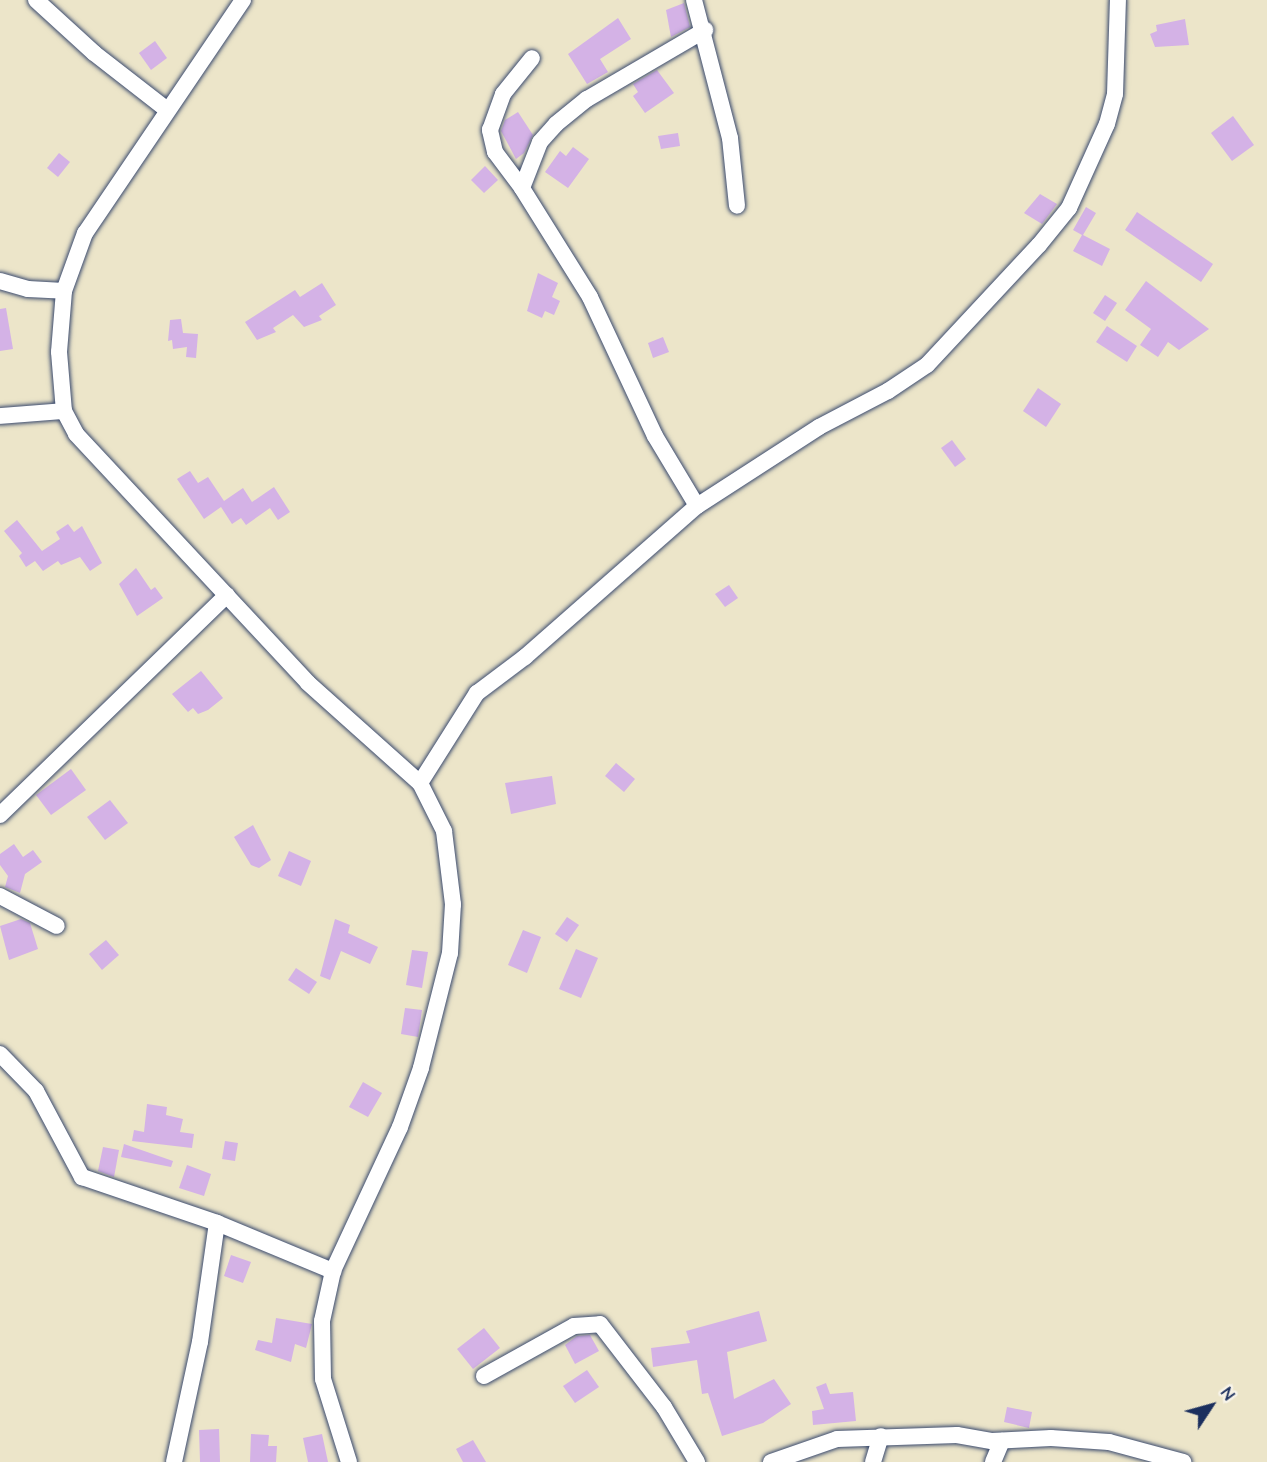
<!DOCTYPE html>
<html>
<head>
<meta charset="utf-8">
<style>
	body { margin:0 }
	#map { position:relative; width:1267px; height:1462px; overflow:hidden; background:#ece5c9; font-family:"Comic Neue",sans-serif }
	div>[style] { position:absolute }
	.building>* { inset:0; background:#d4b2e6 }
	.roads { filter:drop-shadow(0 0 2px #3a4a6e) drop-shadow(0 0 2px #3a4a6e) }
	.minor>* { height:16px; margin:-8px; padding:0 8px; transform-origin:8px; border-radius:8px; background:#fff }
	span { translate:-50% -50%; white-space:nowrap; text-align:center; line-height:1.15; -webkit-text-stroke:7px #f7f3e8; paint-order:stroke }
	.north { position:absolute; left:1176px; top:1371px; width:70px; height:70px; -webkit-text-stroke:5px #f7f3e8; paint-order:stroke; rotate:54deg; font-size:19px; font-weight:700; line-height:28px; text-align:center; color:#1b2f5e }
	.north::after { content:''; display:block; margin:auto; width:24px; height:32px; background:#1b2f5e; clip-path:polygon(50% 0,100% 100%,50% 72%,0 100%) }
</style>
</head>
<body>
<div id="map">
	<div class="building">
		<i style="clip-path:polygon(684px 3px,690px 27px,671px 37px,666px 10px)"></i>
		<i style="clip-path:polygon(618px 18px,631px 39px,600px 59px,608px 72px,587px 84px,568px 54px)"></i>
		<i style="clip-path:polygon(1185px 19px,1189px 45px,1155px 47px,1150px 34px,1157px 31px,1156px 25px)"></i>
		<i style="clip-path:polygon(155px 41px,167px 58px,151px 70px,139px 53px)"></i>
		<i style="clip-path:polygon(657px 70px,674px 93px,645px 113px,633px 96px,638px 92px,633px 84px)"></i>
		<i style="clip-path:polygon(518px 112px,533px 135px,524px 153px,516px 159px,501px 131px,505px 120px)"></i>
		<i style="clip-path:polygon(1233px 116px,1254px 145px,1232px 161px,1211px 133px)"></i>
		<i style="clip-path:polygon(678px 133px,680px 146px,661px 149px,658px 136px)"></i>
		<i style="clip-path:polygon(573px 147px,589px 159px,568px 188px,545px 172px,560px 151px,566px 156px)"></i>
		<i style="clip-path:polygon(59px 153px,70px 162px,58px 177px,47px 168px)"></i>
		<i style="clip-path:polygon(485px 166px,498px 180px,484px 193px,471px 180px)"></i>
		<i style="clip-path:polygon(1040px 194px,1057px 204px,1042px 224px,1024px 213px)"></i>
		<i style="clip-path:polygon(1086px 207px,1096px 213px,1083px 235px,1110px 249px,1102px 266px,1073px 251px,1082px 235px,1073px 230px)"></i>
		<i style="clip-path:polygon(1137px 212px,1213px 264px,1201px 282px,1125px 230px)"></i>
		<i style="clip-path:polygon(538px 273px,558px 283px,552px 297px,560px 301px,554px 315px,545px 311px,542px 318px,527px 311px)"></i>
		<i style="clip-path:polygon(1146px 281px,1209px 329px,1179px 350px,1168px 342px,1158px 357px,1140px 345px,1151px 329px,1125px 310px)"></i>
		<i style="clip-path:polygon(322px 283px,336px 305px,319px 316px,322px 320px,304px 327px,293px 315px,273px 328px,276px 332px,257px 340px,245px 322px,295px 290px,300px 297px)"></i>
		<i style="clip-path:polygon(1105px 295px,1117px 303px,1105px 321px,1093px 313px)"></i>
		<i style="clip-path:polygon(6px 308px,13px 349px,0 351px,0 309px)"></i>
		<i style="clip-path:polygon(181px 319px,183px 333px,198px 334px,196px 358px,186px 357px,187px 347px,173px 349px,172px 340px,168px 341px,170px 320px)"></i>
		<i style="clip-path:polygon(1107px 326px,1137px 346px,1127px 362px,1096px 342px)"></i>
		<i style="clip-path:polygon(663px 337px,669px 352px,653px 358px,648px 343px)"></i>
		<i style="clip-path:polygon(1038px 388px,1061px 404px,1046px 427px,1023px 411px)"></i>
		<i style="clip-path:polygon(952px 440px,966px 459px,955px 467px,941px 448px)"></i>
		<i style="clip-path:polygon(190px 471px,198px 483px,208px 477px,224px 501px,243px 488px,252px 502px,274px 487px,290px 512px,278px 520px,270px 508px,246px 525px,241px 518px,232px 524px,221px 507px,204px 519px,177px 479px)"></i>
		<i style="clip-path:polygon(17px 520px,42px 551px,60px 539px,56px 532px,68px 524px,74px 532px,82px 526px,102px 563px,90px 571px,80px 557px,61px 565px,58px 561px,43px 571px,35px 561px,26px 567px,19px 556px,22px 553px,4px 531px)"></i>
		<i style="clip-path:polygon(136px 568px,151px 590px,155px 587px,163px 598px,137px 616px,119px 584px)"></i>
		<i style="clip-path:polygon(729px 585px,738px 598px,725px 607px,715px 594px)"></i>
		<i style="clip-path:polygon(201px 671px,223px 698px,208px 710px,198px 714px,193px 708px,188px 712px,172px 694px)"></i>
		<i style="clip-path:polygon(616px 763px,635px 779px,624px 792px,605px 776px)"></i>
		<i style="clip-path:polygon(71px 769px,86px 790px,51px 815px,36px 795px)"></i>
		<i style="clip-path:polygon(552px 776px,556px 804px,511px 814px,505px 783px)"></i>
		<i style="clip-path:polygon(110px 800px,128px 823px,105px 840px,87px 817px)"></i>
		<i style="clip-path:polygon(253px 825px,271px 860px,259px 868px,251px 865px,234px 837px)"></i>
		<i style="clip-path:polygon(14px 844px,23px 857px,33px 850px,42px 862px,25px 874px,20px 893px,5px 887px,8px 876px,0 865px,0 854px)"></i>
		<i style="clip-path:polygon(289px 851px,311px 861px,301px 886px,278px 876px)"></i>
		<i style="clip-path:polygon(567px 917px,579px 925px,567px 942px,555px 934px)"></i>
		<i style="clip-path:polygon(21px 919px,30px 923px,38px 949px,9px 960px,0 926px)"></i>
		<i style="clip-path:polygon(335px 919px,350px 925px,348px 933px,378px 947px,370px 964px,341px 951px,330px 980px,320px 976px)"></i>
		<i style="clip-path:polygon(523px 930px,541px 937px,527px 973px,508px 965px)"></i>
		<i style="clip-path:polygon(106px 940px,119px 955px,102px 970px,89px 954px)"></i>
		<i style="clip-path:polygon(576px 949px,598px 958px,581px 998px,559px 989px)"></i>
		<i style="clip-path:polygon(412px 950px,428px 952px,422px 988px,406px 985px)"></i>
		<i style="clip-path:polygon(296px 968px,317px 982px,309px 994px,288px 980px)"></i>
		<i style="clip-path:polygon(405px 1008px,422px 1010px,418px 1037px,401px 1034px)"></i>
		<i style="clip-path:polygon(363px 1082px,382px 1093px,368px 1117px,349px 1107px)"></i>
		<i style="clip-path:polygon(147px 1104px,167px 1107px,166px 1115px,183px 1119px,180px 1132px,194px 1134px,192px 1148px,132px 1141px,134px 1130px,144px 1132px)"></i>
		<i style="clip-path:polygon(225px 1141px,238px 1143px,235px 1161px,222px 1159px)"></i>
		<i style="clip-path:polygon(124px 1144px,173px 1161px,171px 1167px,121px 1157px)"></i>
		<i style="clip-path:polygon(103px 1147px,119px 1150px,114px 1177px,98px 1171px)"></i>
		<i style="clip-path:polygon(187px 1165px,211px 1174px,204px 1196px,179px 1188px)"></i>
		<i style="clip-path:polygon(231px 1255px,251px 1262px,243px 1283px,224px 1276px)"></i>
		<i style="clip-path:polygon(759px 1311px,767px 1341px,727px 1352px,734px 1399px,774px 1379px,791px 1404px,763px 1423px,722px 1436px,708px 1393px,702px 1394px,697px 1360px,653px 1367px,651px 1348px,690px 1343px,686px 1331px)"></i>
		<i style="clip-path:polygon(276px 1318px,312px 1324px,306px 1348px,295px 1344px,291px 1362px,255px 1350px,258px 1340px,272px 1343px)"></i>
		<i style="clip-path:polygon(484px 1328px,500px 1348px,473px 1369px,457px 1349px)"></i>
		<i style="clip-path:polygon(590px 1335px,599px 1351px,575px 1364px,565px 1345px,577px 1336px)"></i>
		<i style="clip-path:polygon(587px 1370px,599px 1387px,575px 1403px,563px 1386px)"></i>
		<i style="clip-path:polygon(826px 1383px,830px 1394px,853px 1392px,856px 1421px,813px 1425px,812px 1411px,824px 1409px,816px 1387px)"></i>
		<i style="clip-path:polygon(1007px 1407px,1032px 1412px,1029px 1428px,1004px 1422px)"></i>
		<i style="clip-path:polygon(219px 1429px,220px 1462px,200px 1462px,199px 1430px)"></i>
		<i style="clip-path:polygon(251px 1434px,269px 1435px,268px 1446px,277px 1446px,276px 1462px,250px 1462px)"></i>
		<i style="clip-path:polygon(322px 1434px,328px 1462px,308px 1462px,303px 1438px)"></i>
		<i style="clip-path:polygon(473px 1440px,486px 1462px,463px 1462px,456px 1449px)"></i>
	</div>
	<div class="roads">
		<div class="minor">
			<i style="left:36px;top:0;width:79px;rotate:42.4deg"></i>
			<i style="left:94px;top:53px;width:91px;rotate:37.9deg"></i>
			<i style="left:243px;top:0;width:282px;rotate:124.1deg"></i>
			<i style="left:85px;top:233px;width:62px;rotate:109.9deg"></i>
			<i style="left:64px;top:291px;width:61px;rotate:94.7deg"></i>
			<i style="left:59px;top:352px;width:59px;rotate:85.2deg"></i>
			<i style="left:64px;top:411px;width:26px;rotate:62deg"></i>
			<i style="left:76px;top:434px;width:340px;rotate:47deg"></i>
			<i style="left:308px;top:683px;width:150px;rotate:41.8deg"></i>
			<i style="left:420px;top:783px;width:54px;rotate:63.4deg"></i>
			<i style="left:444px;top:831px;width:74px;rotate:83deg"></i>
			<i style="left:453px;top:904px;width:49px;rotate:93.5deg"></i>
			<i style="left:450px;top:953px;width:119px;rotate:104.2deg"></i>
			<i style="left:421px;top:1068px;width:63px;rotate:109.6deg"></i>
			<i style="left:400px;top:1127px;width:159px;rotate:115deg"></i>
			<i style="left:333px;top:1271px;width:51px;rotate:102.4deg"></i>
			<i style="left:322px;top:1321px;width:58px;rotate:89deg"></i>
			<i style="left:323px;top:1379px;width:87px;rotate:72.6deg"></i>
			<i style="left:694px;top:0;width:143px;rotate:75.4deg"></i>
			<i style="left:730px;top:138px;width:68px;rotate:84.1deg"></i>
			<i style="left:522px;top:188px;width:45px;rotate:-126.9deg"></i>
			<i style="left:495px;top:152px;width:23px;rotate:-103deg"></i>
			<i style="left:490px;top:130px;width:38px;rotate:-70deg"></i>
			<i style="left:503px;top:94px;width:46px;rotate:-51.1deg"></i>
			<i style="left:0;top:281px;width:29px;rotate:16deg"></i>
			<i style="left:28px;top:289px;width:36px;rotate:3deg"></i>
			<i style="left:0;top:416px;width:64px;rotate:-4.5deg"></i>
			<i style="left:697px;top:506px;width:82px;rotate:-121deg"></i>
			<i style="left:655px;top:436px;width:153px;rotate:-115.1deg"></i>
			<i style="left:590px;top:297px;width:128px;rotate:-122deg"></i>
			<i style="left:522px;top:188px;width:49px;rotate:-68.6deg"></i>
			<i style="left:540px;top:142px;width:24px;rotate:-48deg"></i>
			<i style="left:556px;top:124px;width:40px;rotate:-39deg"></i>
			<i style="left:587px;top:99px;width:137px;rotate:-30.3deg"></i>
			<i style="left:420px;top:783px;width:107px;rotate:-57.7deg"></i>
			<i style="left:477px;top:693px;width:60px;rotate:-36.9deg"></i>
			<i style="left:525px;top:657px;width:229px;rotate:-41.3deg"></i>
			<i style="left:697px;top:506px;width:145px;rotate:-32.9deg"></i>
			<i style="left:819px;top:427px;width:78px;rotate:-27.6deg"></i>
			<i style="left:888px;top:391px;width:47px;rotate:-33.7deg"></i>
			<i style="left:927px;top:365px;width:164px;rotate:-47deg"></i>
			<i style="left:1039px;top:245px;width:48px;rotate:-51deg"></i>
			<i style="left:1069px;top:208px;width:92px;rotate:-65.7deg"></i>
			<i style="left:1107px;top:124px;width:31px;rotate:-75deg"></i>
			<i style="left:1115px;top:94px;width:94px;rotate:-88.2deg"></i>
			<i style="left:0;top:815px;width:316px;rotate:-44.1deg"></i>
			<i style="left:0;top:896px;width:64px;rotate:27.8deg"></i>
			<i style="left:0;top:1054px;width:52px;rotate:45.8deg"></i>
			<i style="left:36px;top:1091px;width:98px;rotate:61.9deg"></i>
			<i style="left:82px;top:1177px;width:143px;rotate:18.8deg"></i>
			<i style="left:217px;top:1223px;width:126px;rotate:22.5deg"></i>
			<i style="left:484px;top:1376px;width:103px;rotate:-29.1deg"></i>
			<i style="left:574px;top:1326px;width:26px;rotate:-4deg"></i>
			<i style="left:600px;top:1324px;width:105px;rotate:52.4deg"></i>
			<i style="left:664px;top:1407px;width:64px;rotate:59deg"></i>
			<i style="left:174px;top:1462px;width:123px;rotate:-77.8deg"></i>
			<i style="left:200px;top:1342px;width:120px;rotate:-81.9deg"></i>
			<i style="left:771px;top:1462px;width:70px;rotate:-19.2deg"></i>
			<i style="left:837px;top:1439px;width:120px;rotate:-1.9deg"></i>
			<i style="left:957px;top:1435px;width:36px;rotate:10deg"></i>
			<i style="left:992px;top:1441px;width:59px;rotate:-2.9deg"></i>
			<i style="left:1051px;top:1438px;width:58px;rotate:3.9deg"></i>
			<i style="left:1109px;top:1442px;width:77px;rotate:15.1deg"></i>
			<i style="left:873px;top:1462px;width:27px;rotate:-73deg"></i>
			<i style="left:993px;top:1462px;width:23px;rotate:-67deg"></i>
		</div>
	</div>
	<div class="north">N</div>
</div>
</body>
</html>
